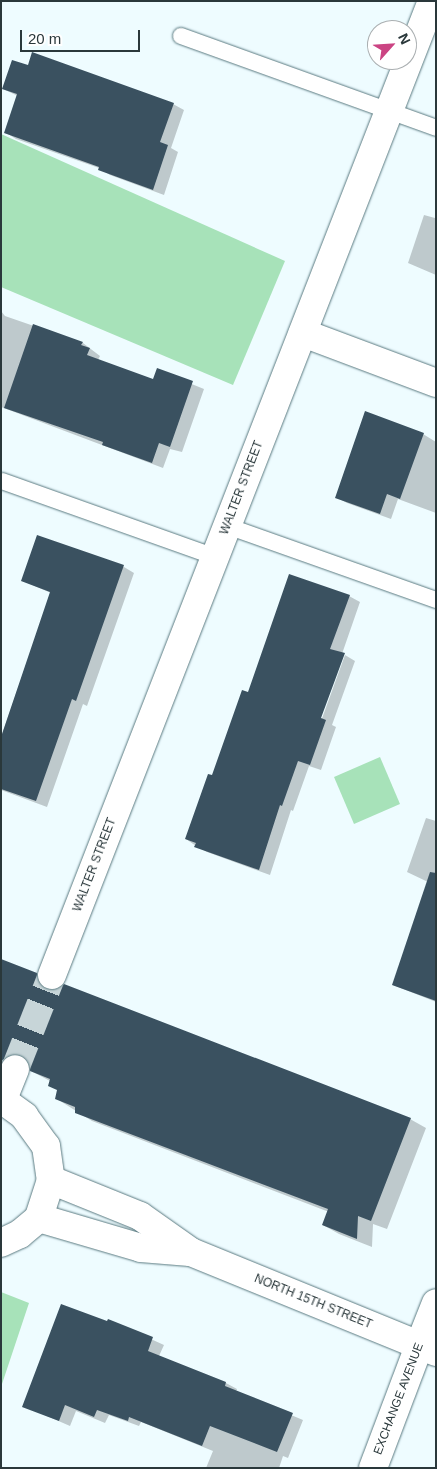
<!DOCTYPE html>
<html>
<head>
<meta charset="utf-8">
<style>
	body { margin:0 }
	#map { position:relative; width:437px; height:1469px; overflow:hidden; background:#eefcff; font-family:Arial,sans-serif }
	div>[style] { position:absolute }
	.green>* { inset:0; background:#a7e2b9 }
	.shadow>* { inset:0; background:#0003 }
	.building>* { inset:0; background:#3a5160 }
	.street-tunnel>* { height:28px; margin-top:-14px; transform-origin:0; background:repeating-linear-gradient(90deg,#c7d5d8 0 28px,transparent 0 42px) }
	.roads { filter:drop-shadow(0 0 1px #5a7a81) drop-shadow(0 0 1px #5a7a81) }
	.lane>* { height:16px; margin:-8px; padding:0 8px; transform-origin:8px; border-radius:8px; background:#fff }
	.street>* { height:28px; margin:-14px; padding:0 14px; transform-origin:14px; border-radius:14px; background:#fff }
	.secondary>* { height:28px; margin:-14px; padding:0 14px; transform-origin:14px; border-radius:14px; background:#fff }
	span { translate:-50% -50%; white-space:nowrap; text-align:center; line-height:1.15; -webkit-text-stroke:5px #fff; paint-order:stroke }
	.street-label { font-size:12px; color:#2a383b }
	.frame { position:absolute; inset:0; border:2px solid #2a383b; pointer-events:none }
	.north { position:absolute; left:367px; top:20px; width:50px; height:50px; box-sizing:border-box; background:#fff; border:1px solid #aaafb1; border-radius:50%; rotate:64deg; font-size:14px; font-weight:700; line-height:20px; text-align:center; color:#2a383b }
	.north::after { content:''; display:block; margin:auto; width:18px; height:22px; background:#cb4483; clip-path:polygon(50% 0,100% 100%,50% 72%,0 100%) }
	.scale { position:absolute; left:20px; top:30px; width:120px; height:22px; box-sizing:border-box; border:2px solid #2a383b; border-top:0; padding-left:6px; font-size:15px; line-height:18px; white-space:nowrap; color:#2a383b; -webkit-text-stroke:4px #fff; paint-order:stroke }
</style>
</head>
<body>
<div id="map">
	<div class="green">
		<i style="clip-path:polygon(1px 134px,285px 261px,233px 385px,1px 287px)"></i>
		<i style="clip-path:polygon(380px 757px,400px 804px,354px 824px,334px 777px)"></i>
		<i style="clip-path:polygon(1px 1292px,29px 1303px,1px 1387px)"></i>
	</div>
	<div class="shadow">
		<i style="clip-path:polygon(3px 89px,173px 104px,184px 110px,171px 148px,178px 152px,164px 195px,110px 175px,99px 168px,16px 139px,5px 132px,18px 96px)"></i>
		<i style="clip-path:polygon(424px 215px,435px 218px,436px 216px,436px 275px,408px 263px)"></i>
		<i style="clip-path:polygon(1px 311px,5px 316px,83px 343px,100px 356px,98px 360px,154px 380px,157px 370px,204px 389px,182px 452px,170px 449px,163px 468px,1px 407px)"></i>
		<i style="clip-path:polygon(423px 434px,436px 442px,436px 513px,398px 499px,391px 519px,347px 503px,336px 497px)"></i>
		<i style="clip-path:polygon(38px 537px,124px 567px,134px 573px,87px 706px,83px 704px,47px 807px,1px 790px,1px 737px,51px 593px,23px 581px)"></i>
		<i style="clip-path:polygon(349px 596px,360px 602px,318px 723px,320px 724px,345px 655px,355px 661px,332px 725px,336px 727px,321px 770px,309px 766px,293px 811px,291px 810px,270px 875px,207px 852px,196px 846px,186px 839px,248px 694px)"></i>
		<i style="clip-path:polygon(426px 818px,436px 821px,436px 1002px,393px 985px,428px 882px,407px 872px)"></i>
		<i style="clip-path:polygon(1px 960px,36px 974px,52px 983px,54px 992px,410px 1119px,426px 1128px,387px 1229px,373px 1224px,372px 1247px,339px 1234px,323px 1225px,329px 1212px,92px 1121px,57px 1099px,59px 1090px,50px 1081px,31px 1071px,29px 1061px,18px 1069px,1px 1063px)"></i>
		<i style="clip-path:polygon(109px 1320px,164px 1345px,159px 1356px,226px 1383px,237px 1389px,236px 1392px,303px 1420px,288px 1458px,283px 1456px,279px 1468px,206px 1468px,213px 1451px,141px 1422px,139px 1426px,109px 1415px,105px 1423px,76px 1411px,70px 1426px,24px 1406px)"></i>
	</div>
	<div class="building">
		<i style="clip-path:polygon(32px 52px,174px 103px,160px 142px,168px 145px,153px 190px,98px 170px,99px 167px,4px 133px,17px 94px,2px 89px,12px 60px,28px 65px)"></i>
		<i style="clip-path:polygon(33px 324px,83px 342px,81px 345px,90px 348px,87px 355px,153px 379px,157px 368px,193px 381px,170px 447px,159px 443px,152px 463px,102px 445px,103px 442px,4px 408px)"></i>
		<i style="clip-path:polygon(365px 411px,424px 433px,400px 499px,387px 494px,380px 514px,335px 498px)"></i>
		<i style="clip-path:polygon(37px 535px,124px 565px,76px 701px,72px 699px,36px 801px,1px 789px,1px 737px,50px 592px,21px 581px)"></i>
		<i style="clip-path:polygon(289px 574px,350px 595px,330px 649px,345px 653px,321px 718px,326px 720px,310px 765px,298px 761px,282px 806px,280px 805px,259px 870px,194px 847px,196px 843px,185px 839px,208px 774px,212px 775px,242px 690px,248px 692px)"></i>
		<i style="clip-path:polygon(430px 872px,436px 873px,436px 1001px,392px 985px)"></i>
		<i style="clip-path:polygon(1px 959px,37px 973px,40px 984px,46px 989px,55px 990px,64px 984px,411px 1118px,371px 1221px,358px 1216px,357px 1239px,322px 1225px,328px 1209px,75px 1113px,75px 1107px,55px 1099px,57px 1090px,48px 1086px,50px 1079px,30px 1071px,28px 1060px,21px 1055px,12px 1054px,1px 1061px)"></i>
		<i style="clip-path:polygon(61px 1304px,107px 1321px,108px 1319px,153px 1337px,148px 1351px,226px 1382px,225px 1386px,293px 1413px,277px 1452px,210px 1426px,202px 1446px,129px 1417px,128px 1421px,97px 1410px,94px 1417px,65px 1405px,59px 1421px,22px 1407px)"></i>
	</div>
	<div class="street-tunnel">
		<i style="left:15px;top:1069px;width:101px;rotate:-68.5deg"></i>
	</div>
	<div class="roads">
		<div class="lane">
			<i style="left:181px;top:36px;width:271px;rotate:19.8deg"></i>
			<i style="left:2px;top:481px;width:226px;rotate:19.6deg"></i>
			<i style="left:227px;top:526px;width:222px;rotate:19.5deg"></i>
		</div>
		<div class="street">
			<i style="left:303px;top:333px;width:142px;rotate:20.6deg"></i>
			<i style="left:52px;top:975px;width:1046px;rotate:-68.69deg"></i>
			<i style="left:3px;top:1099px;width:32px;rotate:-68deg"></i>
			<i style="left:373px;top:1468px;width:130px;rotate:-69.3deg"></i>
		</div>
		<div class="secondary">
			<i style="left:1px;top:1099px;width:29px;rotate:36deg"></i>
			<i style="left:24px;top:1116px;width:37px;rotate:54deg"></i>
			<i style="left:46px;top:1146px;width:34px;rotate:82deg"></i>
			<i style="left:51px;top:1180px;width:40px;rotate:108deg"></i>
			<i style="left:39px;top:1218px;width:25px;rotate:140deg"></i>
			<i style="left:20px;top:1234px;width:21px;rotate:155deg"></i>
			<i style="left:51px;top:1180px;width:96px;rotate:22deg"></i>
			<i style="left:140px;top:1216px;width:62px;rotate:35.2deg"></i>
			<i style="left:191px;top:1252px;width:265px;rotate:22.2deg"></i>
			<i style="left:39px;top:1218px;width:106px;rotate:16.4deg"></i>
			<i style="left:141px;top:1248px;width:49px;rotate:4.7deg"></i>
			<i style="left:419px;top:1346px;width:46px;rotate:-68.4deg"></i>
		</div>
	</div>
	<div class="street-label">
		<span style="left:242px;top:488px;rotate:-69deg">WALTER STREET</span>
		<span style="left:95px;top:865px;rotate:-69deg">WALTER STREET</span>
		<span style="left:313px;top:1302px;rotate:22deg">NORTH 15TH STREET</span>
		<span style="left:399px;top:1399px;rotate:-69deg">EXCHANGE AVENUE</span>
	</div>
	<div class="frame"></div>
	<div class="north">N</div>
	<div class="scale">20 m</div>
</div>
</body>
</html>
